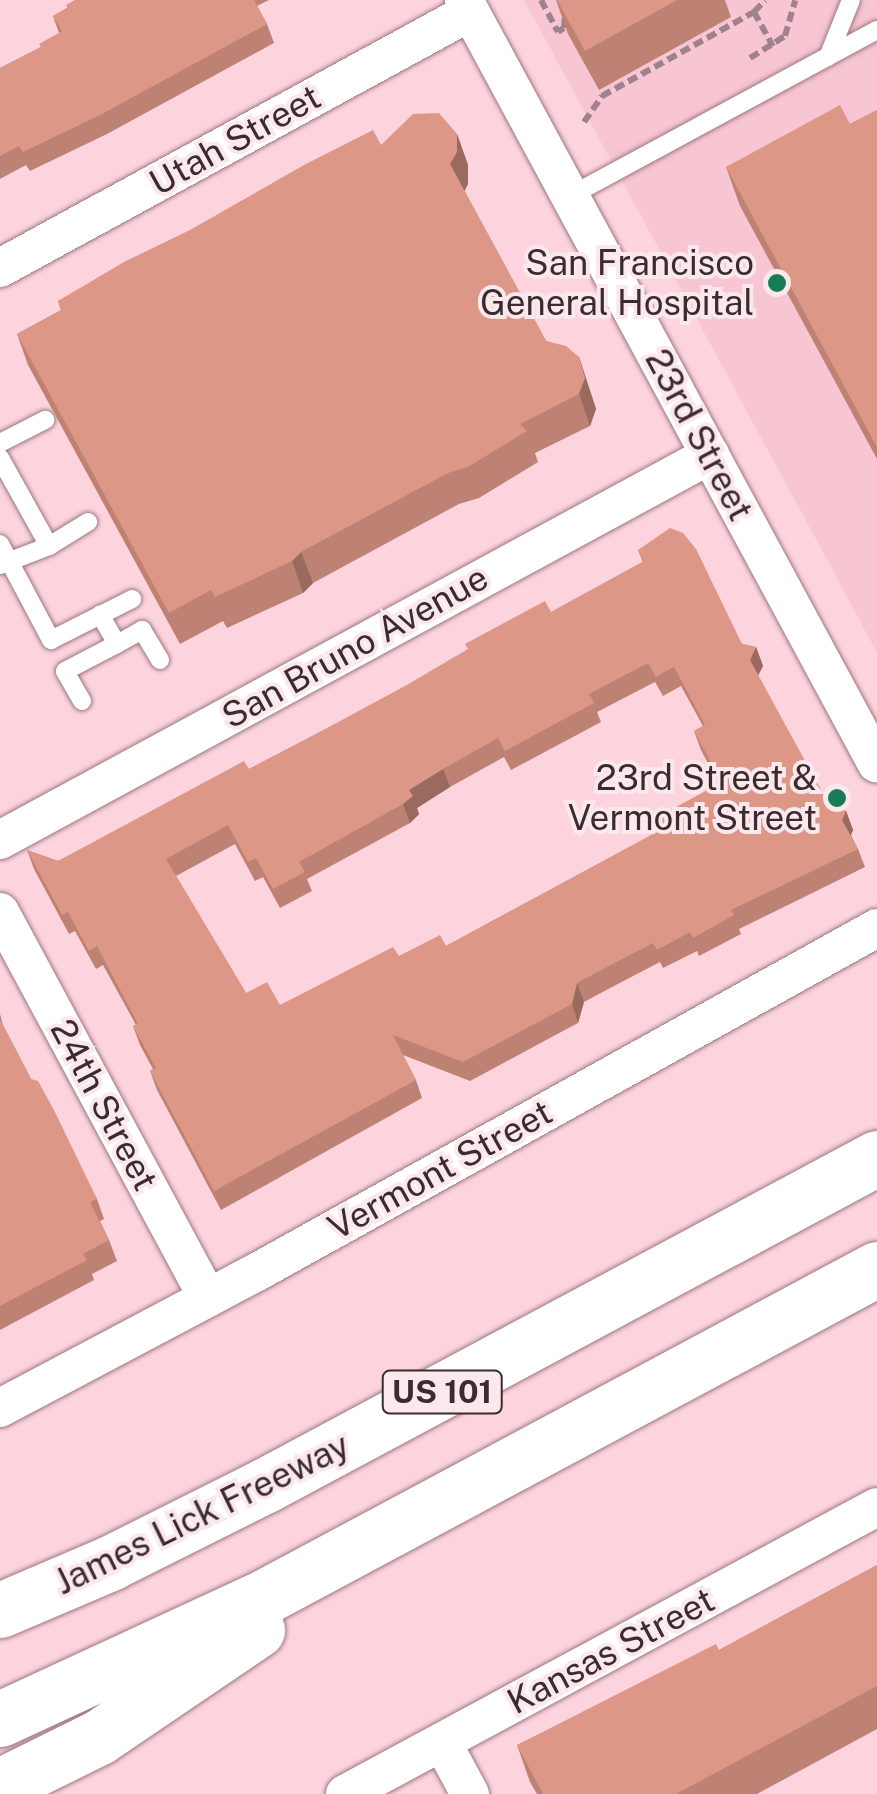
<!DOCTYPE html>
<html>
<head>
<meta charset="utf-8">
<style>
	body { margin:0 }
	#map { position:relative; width:877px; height:1794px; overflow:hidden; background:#fdd4dd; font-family:"Public Sans",sans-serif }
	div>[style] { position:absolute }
	.built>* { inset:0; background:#f7c6d2 }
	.path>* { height:6px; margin-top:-3px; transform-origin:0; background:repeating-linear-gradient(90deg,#a0838a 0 10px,transparent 0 15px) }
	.roads { filter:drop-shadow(0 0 2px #9c7780) drop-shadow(0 0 2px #9c7780) }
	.lane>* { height:18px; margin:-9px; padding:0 9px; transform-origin:9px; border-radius:9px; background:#fff }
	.street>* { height:38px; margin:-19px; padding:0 19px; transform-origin:19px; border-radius:19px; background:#fff }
	.highway>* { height:55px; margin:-27.5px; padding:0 27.5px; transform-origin:27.5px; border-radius:27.5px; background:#fff }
	.wall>* { inset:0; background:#bd8273 }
	.shaded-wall>* { inset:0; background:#9a6a5e }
	.building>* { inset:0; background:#dc9786 }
	.dots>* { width:28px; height:28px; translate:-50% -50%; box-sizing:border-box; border:5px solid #fae8ec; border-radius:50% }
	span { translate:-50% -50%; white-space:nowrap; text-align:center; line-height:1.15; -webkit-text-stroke:8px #fae8ec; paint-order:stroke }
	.shield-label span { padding:2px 8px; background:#fae8ec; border:2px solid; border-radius:8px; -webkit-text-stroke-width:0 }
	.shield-label { font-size:32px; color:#3b2b2f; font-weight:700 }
	.street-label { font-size:35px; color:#3b2b2f }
	.poi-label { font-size:35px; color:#3b2b2f }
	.right { translate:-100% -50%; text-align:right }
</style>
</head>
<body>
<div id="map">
	<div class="built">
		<i style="clip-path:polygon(524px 0,877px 0,877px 653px,830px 565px)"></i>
	</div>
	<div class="path">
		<i style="left:541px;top:0;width:36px;rotate:62deg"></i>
		<i style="left:558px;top:32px;width:7px;rotate:-34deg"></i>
		<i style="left:564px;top:28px;width:28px;rotate:-86deg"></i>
		<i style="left:754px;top:12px;width:39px;rotate:61deg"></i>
		<i style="left:750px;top:58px;width:41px;rotate:-32.2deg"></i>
		<i style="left:785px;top:36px;width:37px;rotate:-74deg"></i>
		<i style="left:584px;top:122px;width:32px;rotate:-55deg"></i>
		<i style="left:602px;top:96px;width:174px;rotate:-28.9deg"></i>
		<i style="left:754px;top:12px;width:16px;rotate:-47deg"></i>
	</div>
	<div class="roads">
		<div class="lane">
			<i style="left:828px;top:57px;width:61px;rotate:-68deg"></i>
			<i style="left:570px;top:196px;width:349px;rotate:-28.4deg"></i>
			<i style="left:0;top:443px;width:51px;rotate:-27.1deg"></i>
			<i style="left:0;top:458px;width:101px;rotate:60.9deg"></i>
			<i style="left:0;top:544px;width:109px;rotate:62deg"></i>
			<i style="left:51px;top:640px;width:91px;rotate:-26.8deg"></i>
			<i style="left:0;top:565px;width:53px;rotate:-21.2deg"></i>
			<i style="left:49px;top:546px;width:46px;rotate:-31.6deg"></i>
			<i style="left:117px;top:644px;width:29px;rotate:-29deg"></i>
			<i style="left:142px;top:630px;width:35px;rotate:59deg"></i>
			<i style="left:82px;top:701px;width:34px;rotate:-120deg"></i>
			<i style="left:65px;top:671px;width:59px;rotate:-27.4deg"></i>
			<i style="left:117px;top:644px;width:34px;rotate:-120deg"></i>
		</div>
		<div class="street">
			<i style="left:464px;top:0;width:868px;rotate:61.61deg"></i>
			<i style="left:0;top:268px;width:535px;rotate:-28.58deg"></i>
			<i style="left:0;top:840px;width:808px;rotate:-28.47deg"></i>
			<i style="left:0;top:912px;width:438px;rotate:61.7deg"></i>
			<i style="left:0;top:1408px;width:291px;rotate:-27.9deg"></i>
			<i style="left:257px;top:1272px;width:709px;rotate:-29.02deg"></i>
			<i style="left:442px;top:1742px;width:59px;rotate:61.7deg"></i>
			<i style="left:345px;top:1794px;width:604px;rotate:-28.35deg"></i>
		</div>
		<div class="highway">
			<i style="left:0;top:1610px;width:120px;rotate:-23.1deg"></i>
			<i style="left:110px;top:1563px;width:172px;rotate:-26.6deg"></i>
			<i style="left:264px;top:1486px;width:695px;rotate:-28.15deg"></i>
			<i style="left:0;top:1719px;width:291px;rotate:-24.8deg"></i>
			<i style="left:264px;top:1597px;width:695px;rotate:-28.15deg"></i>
			<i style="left:0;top:1786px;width:110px;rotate:-26.3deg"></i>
			<i style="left:99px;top:1737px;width:191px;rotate:-34.1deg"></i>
		</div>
	</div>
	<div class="wall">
		<i style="clip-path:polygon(75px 0,269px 0,257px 6px,267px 24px,274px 43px,107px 134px,30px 171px,26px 165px,0 179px,0 68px,41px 47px,59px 33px,53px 16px,67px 8px)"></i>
		<i style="clip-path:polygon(556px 0,725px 0,731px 17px,599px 90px,568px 34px)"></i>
		<i style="clip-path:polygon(877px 110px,877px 459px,740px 206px,726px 167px,850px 124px)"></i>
		<i style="clip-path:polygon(457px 134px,468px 165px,468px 184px,464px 190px,546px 341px,579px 357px,596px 409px,590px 426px,535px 453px,538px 462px,479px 498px,459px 504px,313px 583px,303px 593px,227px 628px,223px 621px,180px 644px,28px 365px,17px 334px,61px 310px,58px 301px,381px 145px)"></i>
		<i style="clip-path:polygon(evenodd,638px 550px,742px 644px,756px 647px,763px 666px,758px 676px,829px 805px,846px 811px,853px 830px,851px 835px,858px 849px,865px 867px,739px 929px,741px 934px,699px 956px,697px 951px,663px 968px,660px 962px,614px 986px,584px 1002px,578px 1023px,470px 1081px,403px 1055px,416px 1080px,422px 1098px,221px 1210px,157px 1090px,150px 1071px,153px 1069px,140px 1045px,133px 1026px,136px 1025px,103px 965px,96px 969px,75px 931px,69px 934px,34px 869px,27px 850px,58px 861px,249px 769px,551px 612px,643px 562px,638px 550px,655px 682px,663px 696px,681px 686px,703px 726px,694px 731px,701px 750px,713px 773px,702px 779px,706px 791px,653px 820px,657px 832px,446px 946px,399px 956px,280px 1005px,246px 993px,176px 876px,235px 844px,255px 881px,263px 877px,280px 908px,312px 891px,307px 879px,410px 823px,419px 814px,417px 808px,450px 787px,504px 757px,511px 770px,601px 722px,597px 712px,655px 682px)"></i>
		<i style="clip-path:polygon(0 1014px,3px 1025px,31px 1079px,97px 1199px,104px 1219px,100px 1221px,109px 1240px,117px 1261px,92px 1274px,94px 1280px,0 1330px)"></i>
		<i style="clip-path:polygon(877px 1565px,877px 1729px,757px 1794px,537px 1794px,530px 1782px,517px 1745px,719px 1650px)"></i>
	</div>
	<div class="shaded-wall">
		<i style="clip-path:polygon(457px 134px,468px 165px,468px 184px,462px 196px,450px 164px)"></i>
		<i style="clip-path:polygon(579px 357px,596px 409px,590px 426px,579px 394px)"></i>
		<i style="clip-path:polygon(301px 552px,313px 583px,303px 593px,292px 561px)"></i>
		<i style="clip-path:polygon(756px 647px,763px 666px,756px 679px,750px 660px)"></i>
		<i style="clip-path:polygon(443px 769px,450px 787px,417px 808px,419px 814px,410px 823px,403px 804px,409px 790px)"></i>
		<i style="clip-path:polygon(846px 811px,853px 830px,849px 839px,842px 820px)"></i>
		<i style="clip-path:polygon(577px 983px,584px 1002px,578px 1023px,572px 1004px)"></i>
	</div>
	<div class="building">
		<i style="clip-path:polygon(75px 0,254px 0,267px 24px,100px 115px,23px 152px,19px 146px,0 156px,0 68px,41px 47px,39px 44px,62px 31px,53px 16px,68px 8px,66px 5px)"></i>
		<i style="clip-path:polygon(557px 0,677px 0,585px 51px)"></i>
		<i style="clip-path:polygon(840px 105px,850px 124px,877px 110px,877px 447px,726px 167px)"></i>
		<i style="clip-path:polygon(439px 113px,457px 134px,457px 152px,450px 164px,546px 341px,566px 346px,579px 357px,585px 378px,579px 394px,520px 424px,527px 431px,468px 467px,448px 473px,301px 552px,292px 561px,215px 597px,211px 590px,169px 613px,17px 334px,62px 310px,58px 301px,124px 262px,190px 230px,304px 165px,373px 130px,381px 145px,413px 114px)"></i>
		<i style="clip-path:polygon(evenodd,670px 528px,683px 533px,696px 549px,742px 644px,756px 647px,750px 660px,829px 805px,846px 811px,842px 820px,858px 849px,731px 910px,734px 915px,693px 938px,690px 932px,657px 950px,653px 943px,607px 967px,577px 983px,572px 1004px,463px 1062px,393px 1035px,416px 1080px,214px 1191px,150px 1071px,156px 1068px,133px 1026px,138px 1024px,97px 946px,89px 951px,68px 912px,62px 915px,27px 850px,58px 861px,244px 761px,249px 769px,290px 748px,405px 686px,468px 649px,465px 644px,545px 601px,551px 612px,644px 561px,638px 550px,670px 528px,648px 663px,656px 677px,674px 667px,705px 725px,694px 731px,716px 772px,702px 779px,708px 790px,653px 820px,659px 831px,446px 946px,440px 935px,399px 956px,393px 947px,280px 1005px,267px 982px,246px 993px,166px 859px,228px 825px,248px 862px,256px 858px,273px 889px,305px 872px,299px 862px,403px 804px,413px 796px,409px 790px,443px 769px,498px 738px,505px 751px,594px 703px,589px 694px,648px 663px)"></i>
		<i style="clip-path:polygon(0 1019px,31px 1079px,38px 1081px,54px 1110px,97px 1199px,90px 1202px,109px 1240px,83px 1254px,87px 1260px,0 1306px)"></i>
		<i style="clip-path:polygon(877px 1565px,877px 1686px,676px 1794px,543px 1794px,517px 1745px,716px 1644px,719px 1650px)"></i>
	</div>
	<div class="dots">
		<i style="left:777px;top:283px;background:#177d57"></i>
		<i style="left:837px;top:798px;background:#177d57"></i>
	</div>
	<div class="shield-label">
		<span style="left:442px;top:1392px">US 101</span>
	</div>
	<div class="street-label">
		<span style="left:235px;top:140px;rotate:-29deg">Utah Street</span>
		<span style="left:699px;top:435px;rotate:62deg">23rd Street</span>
		<span style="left:355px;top:647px;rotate:-29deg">San Bruno Avenue</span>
		<span style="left:104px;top:1105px;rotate:62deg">24th Street</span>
		<span style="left:440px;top:1170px;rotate:-29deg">Vermont Street</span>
		<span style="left:202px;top:1514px;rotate:-26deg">James Lick Freeway</span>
		<span style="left:611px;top:1651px;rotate:-28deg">Kansas Street</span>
	</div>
	<div class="poi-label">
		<span class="right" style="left:754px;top:283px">San Francisco<br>General Hospital</span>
		<span class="right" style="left:817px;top:798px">23rd Street &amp;<br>Vermont Street</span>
	</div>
</div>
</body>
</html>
